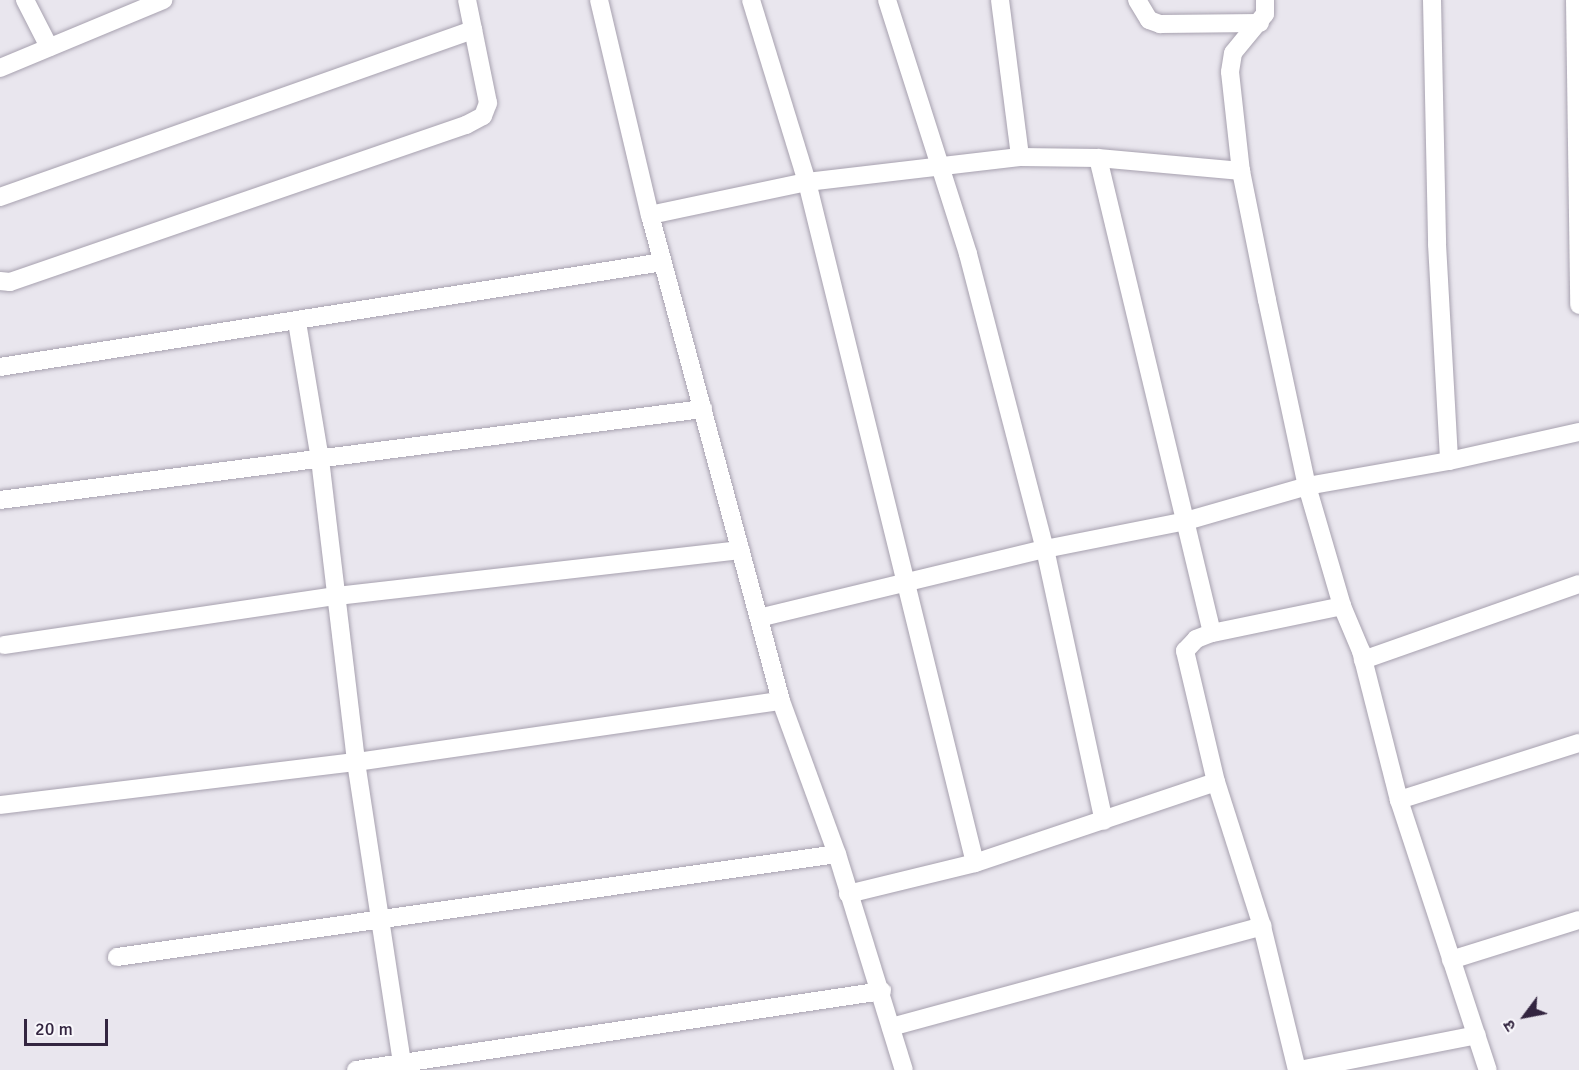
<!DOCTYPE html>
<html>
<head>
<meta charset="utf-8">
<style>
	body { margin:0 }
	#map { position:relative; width:1579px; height:1070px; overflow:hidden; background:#e9e6ee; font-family:Signika,"Noto Sans Devanagari",sans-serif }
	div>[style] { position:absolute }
	.roads { filter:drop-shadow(0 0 2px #a7a1af) drop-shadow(0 0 2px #a7a1af) }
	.street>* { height:18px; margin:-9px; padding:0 9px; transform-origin:9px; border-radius:9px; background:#fff }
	span { translate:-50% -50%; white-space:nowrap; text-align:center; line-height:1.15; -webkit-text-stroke:4.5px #f8f7fb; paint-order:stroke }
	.north { position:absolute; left:1495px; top:986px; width:60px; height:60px; -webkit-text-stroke:4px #f8f7fb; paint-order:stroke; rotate:238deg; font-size:16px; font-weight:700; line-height:24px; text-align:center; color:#332540 }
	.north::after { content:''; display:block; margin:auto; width:21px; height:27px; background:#332540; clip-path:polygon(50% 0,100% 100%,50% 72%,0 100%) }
	.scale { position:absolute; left:24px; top:1019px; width:84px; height:27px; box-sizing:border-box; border:3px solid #332540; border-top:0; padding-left:8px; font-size:18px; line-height:21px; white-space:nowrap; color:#332540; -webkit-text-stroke:4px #f8f7fb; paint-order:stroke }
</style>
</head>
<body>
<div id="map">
	<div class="roads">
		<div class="street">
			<i style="left:25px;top:0;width:53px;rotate:62.9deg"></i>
			<i style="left:599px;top:0;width:221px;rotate:76.7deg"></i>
			<i style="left:650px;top:215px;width:503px;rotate:74.91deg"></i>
			<i style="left:781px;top:701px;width:163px;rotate:69.9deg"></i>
			<i style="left:837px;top:854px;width:226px;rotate:72.8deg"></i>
			<i style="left:751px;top:0;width:190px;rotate:72.9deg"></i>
			<i style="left:807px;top:182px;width:701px;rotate:76.14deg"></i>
			<i style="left:887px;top:0;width:267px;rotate:72.3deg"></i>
			<i style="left:968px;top:254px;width:305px;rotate:75.4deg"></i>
			<i style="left:1045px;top:549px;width:278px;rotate:77.8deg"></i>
			<i style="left:1000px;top:0;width:158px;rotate:82.7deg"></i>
			<i style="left:1137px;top:0;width:23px;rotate:59deg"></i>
			<i style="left:1149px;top:20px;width:12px;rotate:20deg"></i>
			<i style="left:1160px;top:24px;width:100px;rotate:-0.6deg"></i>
			<i style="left:1265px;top:0;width:14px;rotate:90deg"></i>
			<i style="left:1265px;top:14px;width:50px;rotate:129.4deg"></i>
			<i style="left:1233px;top:53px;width:19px;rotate:99deg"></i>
			<i style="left:1230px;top:72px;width:100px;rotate:83.7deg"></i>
			<i style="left:1241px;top:171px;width:132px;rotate:78.6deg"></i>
			<i style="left:1267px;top:300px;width:190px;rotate:77.9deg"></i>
			<i style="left:1307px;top:486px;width:125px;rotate:73.7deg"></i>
			<i style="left:1342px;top:606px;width:49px;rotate:67.1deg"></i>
			<i style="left:1361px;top:651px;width:154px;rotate:75.7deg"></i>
			<i style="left:1399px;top:800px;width:284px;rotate:71.8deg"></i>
			<i style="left:1432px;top:0;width:244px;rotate:88.8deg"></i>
			<i style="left:1437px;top:244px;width:217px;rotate:86.8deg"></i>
			<i style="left:1575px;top:0;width:305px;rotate:89.2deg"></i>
			<i style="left:0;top:68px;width:177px;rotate:-22.6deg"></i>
			<i style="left:1098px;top:158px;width:488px;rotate:76.5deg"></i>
			<i style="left:0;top:197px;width:502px;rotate:-19.45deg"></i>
			<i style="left:650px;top:215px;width:160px;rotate:-11.9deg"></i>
			<i style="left:807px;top:182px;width:214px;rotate:-6.7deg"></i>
			<i style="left:1020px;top:157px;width:78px;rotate:0.7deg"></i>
			<i style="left:1098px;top:158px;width:144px;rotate:5.2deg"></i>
			<i style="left:0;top:281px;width:10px;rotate:6deg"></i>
			<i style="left:10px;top:282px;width:482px;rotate:-19deg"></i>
			<i style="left:466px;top:125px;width:19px;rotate:-28deg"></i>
			<i style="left:483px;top:116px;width:14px;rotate:-69deg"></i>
			<i style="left:488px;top:103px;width:105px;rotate:-101.5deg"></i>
			<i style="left:297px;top:322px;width:139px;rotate:80.5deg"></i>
			<i style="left:320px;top:459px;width:305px;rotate:83.2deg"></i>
			<i style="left:356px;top:762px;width:312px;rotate:81.3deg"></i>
			<i style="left:0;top:367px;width:671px;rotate:-9deg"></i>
			<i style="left:0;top:500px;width:709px;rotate:-7.38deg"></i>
			<i style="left:759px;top:618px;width:294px;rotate:-13.6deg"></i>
			<i style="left:1045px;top:549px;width:144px;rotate:-11.2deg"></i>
			<i style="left:1186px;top:521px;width:126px;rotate:-16.1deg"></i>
			<i style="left:1307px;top:486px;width:144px;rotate:-10deg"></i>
			<i style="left:1449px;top:461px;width:133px;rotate:-12.6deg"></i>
			<i style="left:4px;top:645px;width:337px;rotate:-8.4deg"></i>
			<i style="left:337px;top:596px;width:406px;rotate:-6.5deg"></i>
			<i style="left:1363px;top:660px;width:229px;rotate:-19.4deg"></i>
			<i style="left:1399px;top:800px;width:189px;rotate:-17.6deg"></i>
			<i style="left:0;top:805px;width:359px;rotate:-6.9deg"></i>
			<i style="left:356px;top:762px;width:429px;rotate:-8.2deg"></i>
			<i style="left:848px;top:894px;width:131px;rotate:-13.7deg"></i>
			<i style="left:975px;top:863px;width:254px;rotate:-18.6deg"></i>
			<i style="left:117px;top:957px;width:727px;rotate:-8.14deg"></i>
			<i style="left:1451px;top:960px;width:134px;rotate:-17.4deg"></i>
			<i style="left:891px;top:1027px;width:385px;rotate:-15.2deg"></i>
			<i style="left:356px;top:1070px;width:532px;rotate:-8.54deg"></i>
			<i style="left:1297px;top:1070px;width:148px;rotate:-103.7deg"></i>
			<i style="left:1262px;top:926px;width:151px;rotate:-107.7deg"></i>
			<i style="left:1216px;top:782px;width:135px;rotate:-103.3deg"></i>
			<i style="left:1185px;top:651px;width:16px;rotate:-47deg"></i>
			<i style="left:1196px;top:639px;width:17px;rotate:-21deg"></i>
			<i style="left:1212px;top:633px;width:133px;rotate:-11.7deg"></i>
			<i style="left:1299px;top:1070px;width:181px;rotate:-11.1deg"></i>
		</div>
	</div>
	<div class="north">उ</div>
	<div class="scale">20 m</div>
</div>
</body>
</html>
